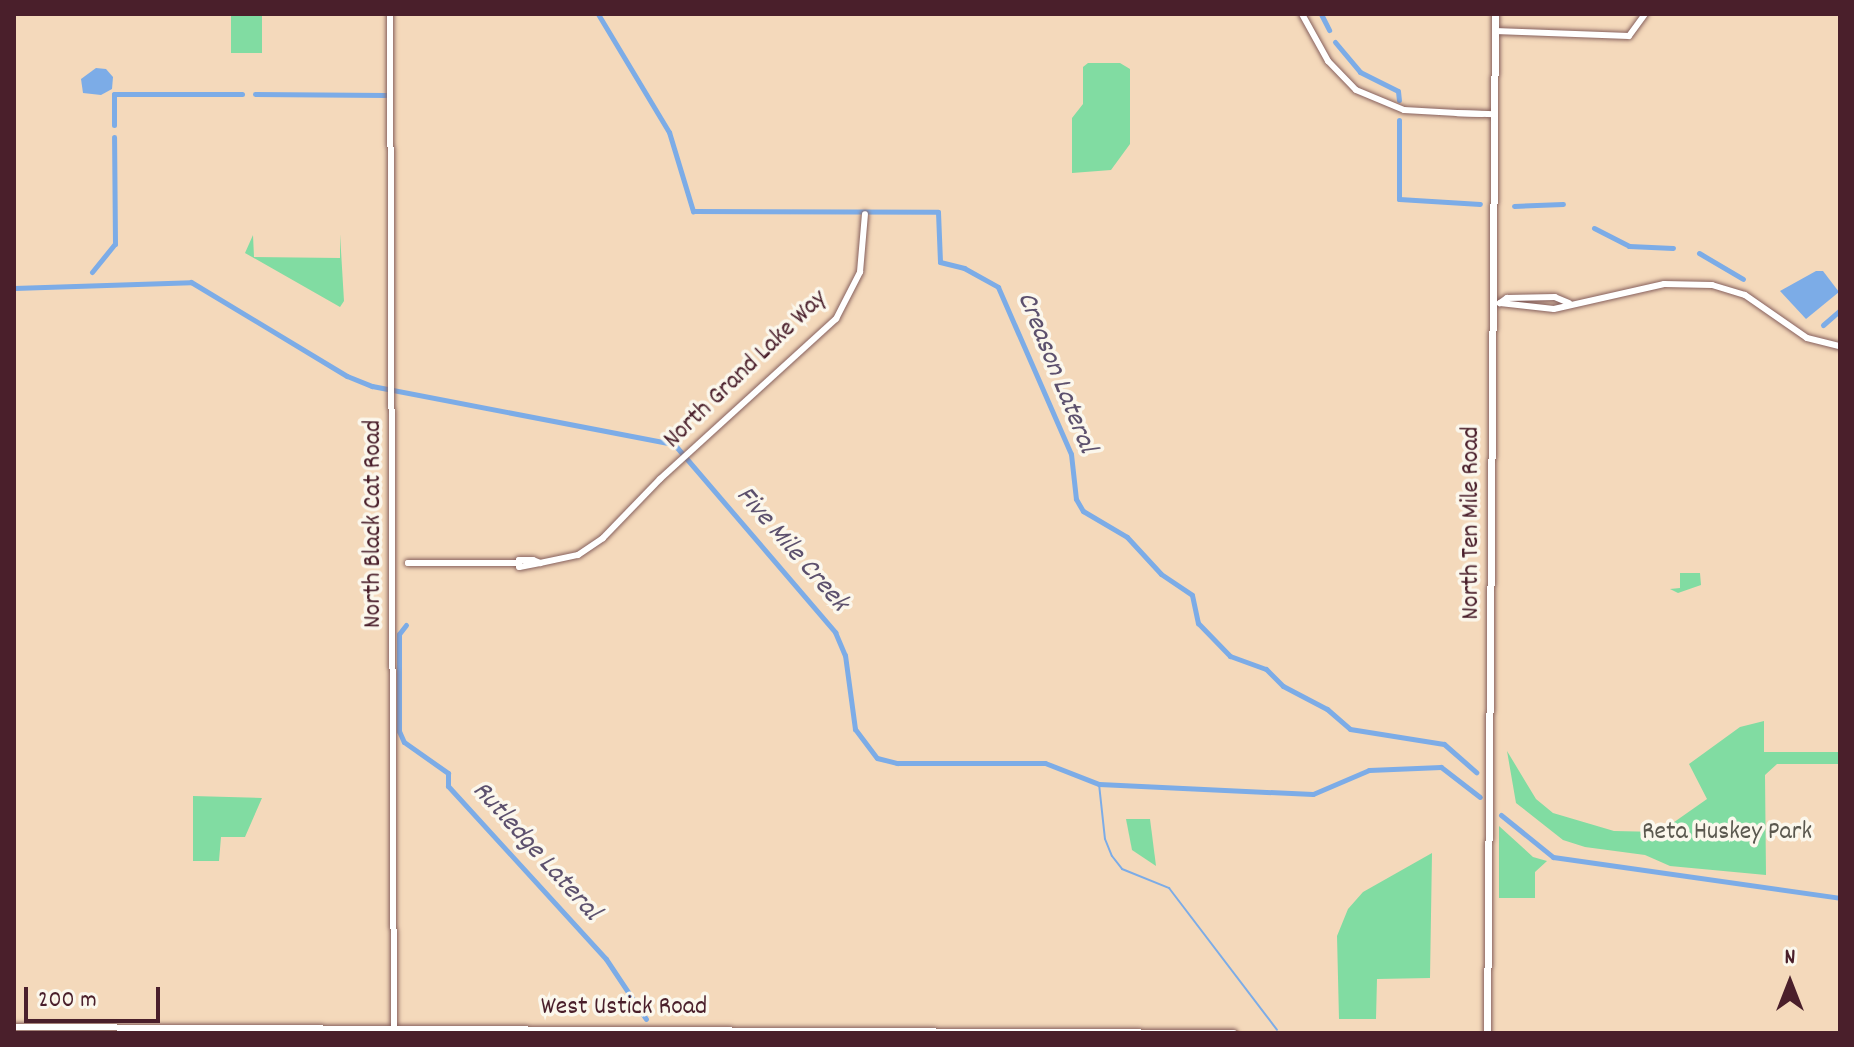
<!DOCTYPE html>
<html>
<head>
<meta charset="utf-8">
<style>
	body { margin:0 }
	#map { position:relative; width:1854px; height:1047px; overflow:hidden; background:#f4d9bb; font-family:Dekko,sans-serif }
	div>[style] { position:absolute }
	.green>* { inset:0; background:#81dca2 }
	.water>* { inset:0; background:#7cace7 }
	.stream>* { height:2px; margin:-1px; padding:0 1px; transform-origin:1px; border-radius:1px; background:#7cace7 }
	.canal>* { height:5px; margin:-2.5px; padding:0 2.5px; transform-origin:2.5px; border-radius:2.5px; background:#7cace7 }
	.roads { filter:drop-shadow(0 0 2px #86605d) drop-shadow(0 0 2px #86605d) }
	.secondary>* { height:6px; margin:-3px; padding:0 3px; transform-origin:3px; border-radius:3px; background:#fff }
	.primary>* { height:7px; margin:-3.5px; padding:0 3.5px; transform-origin:3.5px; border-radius:3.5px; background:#fff }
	span { translate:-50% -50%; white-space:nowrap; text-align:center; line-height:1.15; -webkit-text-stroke:7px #fbf7ec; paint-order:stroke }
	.street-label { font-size:26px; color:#4a1f2b }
	.park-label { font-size:26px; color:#5a584f }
	.water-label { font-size:28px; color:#5c506d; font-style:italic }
	.frame { position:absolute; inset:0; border:16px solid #4a1f2b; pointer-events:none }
	.north { position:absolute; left:1750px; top:943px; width:80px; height:80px; -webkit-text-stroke:6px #fbf7ec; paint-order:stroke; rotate:0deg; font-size:22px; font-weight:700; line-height:32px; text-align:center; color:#4a1f2b }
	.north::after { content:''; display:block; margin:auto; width:28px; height:36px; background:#4a1f2b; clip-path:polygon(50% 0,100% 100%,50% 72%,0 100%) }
	.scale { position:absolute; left:24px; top:987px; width:136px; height:36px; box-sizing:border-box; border:4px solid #4a1f2b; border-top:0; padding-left:10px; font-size:24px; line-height:28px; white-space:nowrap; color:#4a1f2b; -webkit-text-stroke:6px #fbf7ec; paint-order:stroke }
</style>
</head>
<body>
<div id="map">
	<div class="green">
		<i style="clip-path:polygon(231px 14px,262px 14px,262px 53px,231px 53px)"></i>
		<i style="clip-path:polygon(1088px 63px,1120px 63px,1130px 69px,1130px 144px,1111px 170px,1072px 173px,1072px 118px,1083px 104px,1083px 67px)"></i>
		<i style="clip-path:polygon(340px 234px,344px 301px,340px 307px,245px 253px,253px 235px,254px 257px,340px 258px)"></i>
		<i style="clip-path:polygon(1680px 573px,1700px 573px,1701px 585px,1678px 593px,1670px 589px,1680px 588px)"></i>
		<i style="clip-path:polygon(1764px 721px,1764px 752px,1840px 752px,1840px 764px,1777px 764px,1765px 775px,1766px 875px,1670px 866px,1645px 855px,1585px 847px,1563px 840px,1516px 803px,1507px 751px,1536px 799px,1553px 813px,1614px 831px,1660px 832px,1707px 799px,1689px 764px,1740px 727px)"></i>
		<i style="clip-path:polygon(193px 796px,262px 798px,245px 837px,221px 837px,219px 861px,193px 861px)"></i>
		<i style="clip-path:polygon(1126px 819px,1150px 819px,1156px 866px,1132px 850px)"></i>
		<i style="clip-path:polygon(1499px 826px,1533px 857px,1547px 861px,1535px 872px,1535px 898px,1499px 898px)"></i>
		<i style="clip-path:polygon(1432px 853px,1430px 978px,1377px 979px,1376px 1019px,1339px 1019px,1337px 936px,1348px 909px,1363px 892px)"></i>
	</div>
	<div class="water">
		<i style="clip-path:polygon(96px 68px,106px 69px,113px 77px,112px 89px,101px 95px,83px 93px,81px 79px)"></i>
		<i style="clip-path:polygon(1816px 271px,1823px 271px,1839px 292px,1806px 319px,1780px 291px)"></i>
	</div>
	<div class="stream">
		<i style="left:1099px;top:784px;width:55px;rotate:83.8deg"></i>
		<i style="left:1105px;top:839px;width:18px;rotate:68deg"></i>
		<i style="left:1112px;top:856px;width:16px;rotate:52deg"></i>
		<i style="left:1122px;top:869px;width:51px;rotate:22deg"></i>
		<i style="left:1169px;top:888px;width:178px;rotate:52.7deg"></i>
	</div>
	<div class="canal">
		<i style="left:598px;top:14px;width:138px;rotate:59deg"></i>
		<i style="left:669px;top:132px;width:83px;rotate:73.1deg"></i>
		<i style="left:693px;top:211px;width:245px;rotate:0.2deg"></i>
		<i style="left:938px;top:212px;width:50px;rotate:87.7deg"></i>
		<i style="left:940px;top:262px;width:25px;rotate:14deg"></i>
		<i style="left:964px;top:268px;width:39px;rotate:29deg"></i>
		<i style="left:998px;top:287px;width:182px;rotate:66.4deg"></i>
		<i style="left:1071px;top:454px;width:45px;rotate:83.7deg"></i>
		<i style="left:1076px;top:499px;width:14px;rotate:60deg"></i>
		<i style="left:1083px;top:511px;width:51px;rotate:30.6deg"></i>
		<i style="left:1127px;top:537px;width:50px;rotate:47.4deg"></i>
		<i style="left:1161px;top:574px;width:37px;rotate:34deg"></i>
		<i style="left:1192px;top:595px;width:29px;rotate:78deg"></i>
		<i style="left:1198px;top:623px;width:46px;rotate:45.9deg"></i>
		<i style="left:1230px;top:656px;width:38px;rotate:20deg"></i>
		<i style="left:1266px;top:669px;width:24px;rotate:45deg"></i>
		<i style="left:1283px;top:686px;width:50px;rotate:27.6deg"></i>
		<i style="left:1327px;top:709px;width:30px;rotate:41deg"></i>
		<i style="left:1350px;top:729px;width:95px;rotate:9.1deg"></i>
		<i style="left:1444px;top:744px;width:43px;rotate:41.2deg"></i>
		<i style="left:1321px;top:14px;width:18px;rotate:63deg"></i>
		<i style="left:1335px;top:42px;width:39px;rotate:50deg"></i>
		<i style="left:1360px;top:72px;width:42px;rotate:26.6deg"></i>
		<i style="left:1398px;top:91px;width:9px;rotate:84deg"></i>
		<i style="left:255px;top:94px;width:131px;rotate:0.4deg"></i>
		<i style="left:1399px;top:120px;width:79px;rotate:90deg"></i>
		<i style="left:1399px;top:199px;width:81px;rotate:3.5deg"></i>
		<i style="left:114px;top:125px;width:31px;rotate:-90deg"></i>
		<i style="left:114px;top:94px;width:128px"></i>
		<i style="left:1514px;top:206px;width:49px;rotate:-2.3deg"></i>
		<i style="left:1594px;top:228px;width:39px;rotate:27deg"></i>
		<i style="left:1629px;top:246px;width:44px;rotate:2.6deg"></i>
		<i style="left:1699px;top:253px;width:51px;rotate:30.6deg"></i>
		<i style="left:92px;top:272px;width:36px;rotate:-51deg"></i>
		<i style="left:115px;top:244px;width:107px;rotate:-90.5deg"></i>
		<i style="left:14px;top:288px;width:177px;rotate:-1.9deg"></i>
		<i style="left:191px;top:282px;width:182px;rotate:31.1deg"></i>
		<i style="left:347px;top:376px;width:27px;rotate:22deg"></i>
		<i style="left:372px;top:386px;width:308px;rotate:10.9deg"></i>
		<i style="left:674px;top:444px;width:248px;rotate:49.4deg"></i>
		<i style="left:835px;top:632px;width:25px;rotate:67deg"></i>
		<i style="left:845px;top:655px;width:75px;rotate:82.3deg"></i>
		<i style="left:855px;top:729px;width:36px;rotate:53deg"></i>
		<i style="left:877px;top:758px;width:21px;rotate:14deg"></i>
		<i style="left:897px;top:763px;width:148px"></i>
		<i style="left:1045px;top:763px;width:58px;rotate:21.3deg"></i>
		<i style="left:1099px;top:784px;width:214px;rotate:2.7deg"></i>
		<i style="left:1313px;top:794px;width:61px;rotate:-23.2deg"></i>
		<i style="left:1369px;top:770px;width:72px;rotate:-2.4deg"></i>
		<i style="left:1441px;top:767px;width:49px;rotate:37.6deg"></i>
		<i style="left:1823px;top:325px;width:23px;rotate:-41deg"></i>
		<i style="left:406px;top:625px;width:11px;rotate:128deg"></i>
		<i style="left:399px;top:634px;width:97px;rotate:90deg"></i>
		<i style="left:399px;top:731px;width:12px;rotate:66deg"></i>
		<i style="left:404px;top:742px;width:54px;rotate:35.2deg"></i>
		<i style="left:448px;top:773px;width:13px;rotate:90deg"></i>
		<i style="left:448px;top:786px;width:234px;rotate:47.6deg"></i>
		<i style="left:606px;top:959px;width:72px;rotate:56.3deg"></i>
		<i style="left:1501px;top:815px;width:67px;rotate:38.9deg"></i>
		<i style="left:1553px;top:857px;width:290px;rotate:8.1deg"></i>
	</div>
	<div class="roads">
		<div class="secondary">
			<i style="left:390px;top:14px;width:1019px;rotate:89.78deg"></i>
			<i style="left:1302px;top:14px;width:54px;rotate:61deg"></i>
			<i style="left:1328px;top:61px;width:40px;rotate:46deg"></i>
			<i style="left:1356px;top:90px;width:52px;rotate:22.6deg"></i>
			<i style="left:1404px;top:110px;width:53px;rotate:3.2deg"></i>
			<i style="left:1495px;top:31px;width:134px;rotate:2.1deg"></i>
			<i style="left:1629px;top:36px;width:27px;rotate:-54deg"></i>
			<i style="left:1482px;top:114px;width:25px;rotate:-178deg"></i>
			<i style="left:1457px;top:113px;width:38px;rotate:2deg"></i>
			<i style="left:1569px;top:303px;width:15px;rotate:-157deg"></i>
			<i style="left:1555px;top:297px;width:48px;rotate:178.8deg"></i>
			<i style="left:1507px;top:298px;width:9px;rotate:144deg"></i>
			<i style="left:1500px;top:303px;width:54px;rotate:6.3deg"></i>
			<i style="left:1554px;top:309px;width:113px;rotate:-12.8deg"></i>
			<i style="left:1664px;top:284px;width:48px;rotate:1.2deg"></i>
			<i style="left:1712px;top:285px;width:34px;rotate:17deg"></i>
			<i style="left:1745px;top:295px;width:75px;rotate:34.7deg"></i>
			<i style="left:1807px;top:338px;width:34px;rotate:14deg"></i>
			<i style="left:519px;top:560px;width:14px"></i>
			<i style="left:533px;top:560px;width:8px;rotate:23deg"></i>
			<i style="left:540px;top:563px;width:21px;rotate:169deg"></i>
			<i style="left:519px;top:567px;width:7px;rotate:-90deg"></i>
			<i style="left:492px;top:563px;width:84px;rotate:180deg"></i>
			<i style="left:408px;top:563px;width:109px"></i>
			<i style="left:540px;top:563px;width:39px;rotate:-12deg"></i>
			<i style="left:578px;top:555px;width:30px;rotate:-34deg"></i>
			<i style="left:603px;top:538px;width:82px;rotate:-46deg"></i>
			<i style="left:660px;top:479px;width:238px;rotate:-42.3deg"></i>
			<i style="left:836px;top:319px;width:53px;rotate:-62.9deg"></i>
			<i style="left:860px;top:272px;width:58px;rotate:-85.1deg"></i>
			<i style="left:14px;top:1027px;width:1220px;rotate:0.28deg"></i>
		</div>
		<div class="primary">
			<i style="left:1487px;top:1033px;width:1019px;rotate:-89.55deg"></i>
		</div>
	</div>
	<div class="street-label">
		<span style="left:746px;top:370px;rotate:-44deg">North Grand Lake Way</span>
		<span style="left:1472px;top:523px;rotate:-90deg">North Ten Mile Road</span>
		<span style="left:374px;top:524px;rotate:-90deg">North Black Cat Road</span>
		<span style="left:624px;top:1008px">West Ustick Road</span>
	</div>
	<div class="park-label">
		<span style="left:1727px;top:833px">Reta Huskey Park</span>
	</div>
	<div class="water-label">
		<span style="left:1055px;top:373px;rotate:68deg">Creason Lateral</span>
		<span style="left:791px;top:550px;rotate:49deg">Five Mile Creek</span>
		<span style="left:535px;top:852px;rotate:48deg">Rutledge Lateral</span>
	</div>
	<div class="frame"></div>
	<div class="north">N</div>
	<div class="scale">200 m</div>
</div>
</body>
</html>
